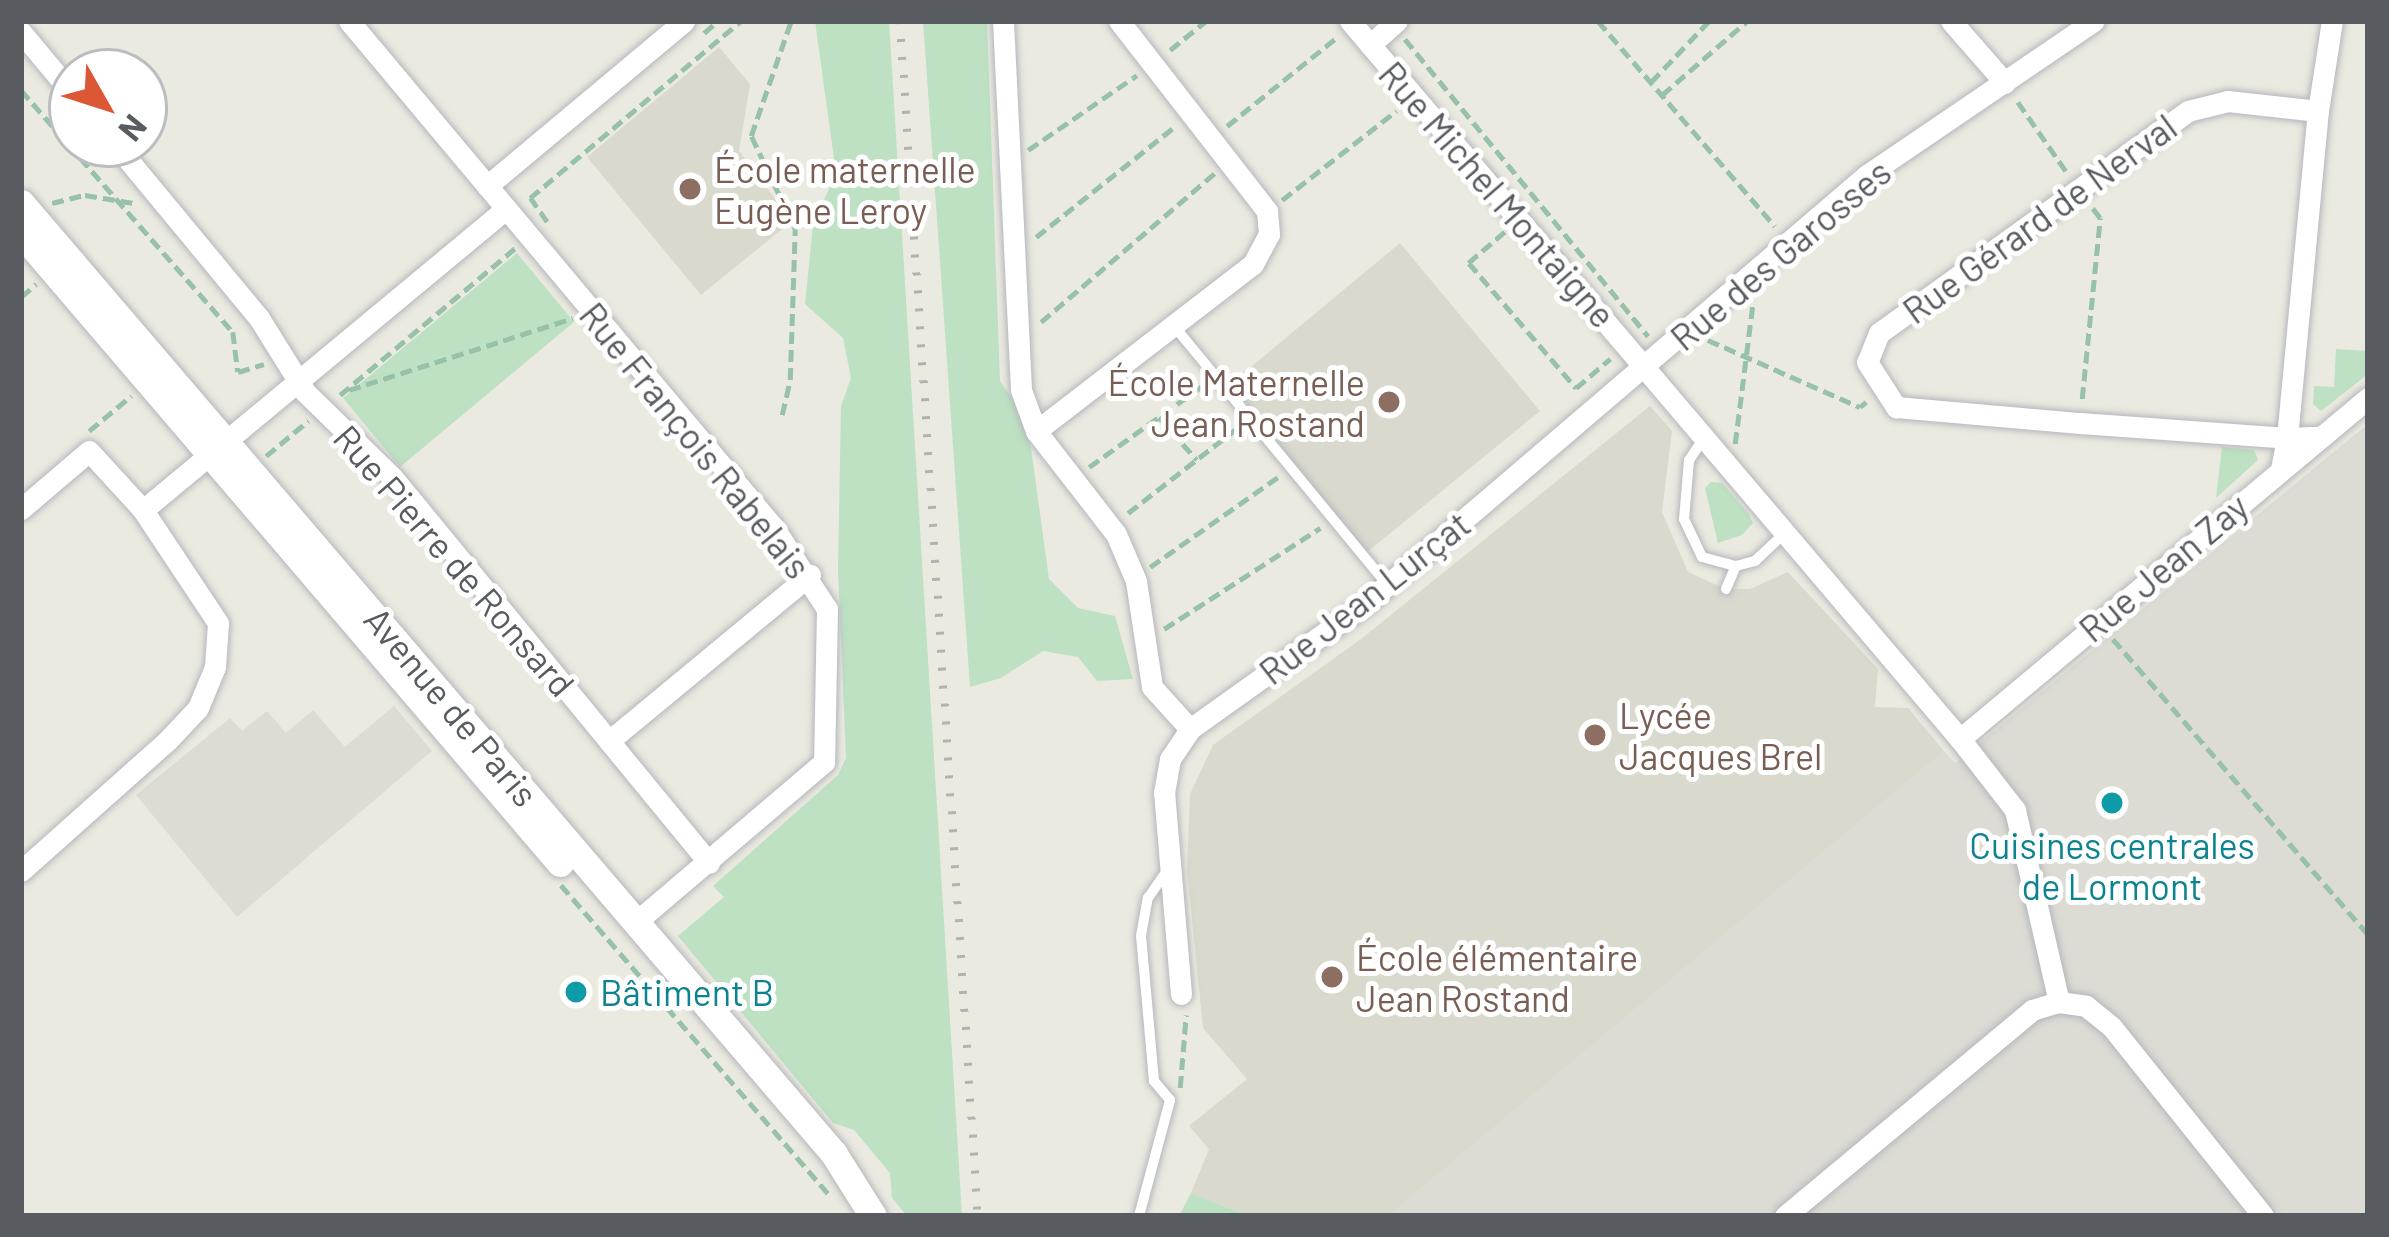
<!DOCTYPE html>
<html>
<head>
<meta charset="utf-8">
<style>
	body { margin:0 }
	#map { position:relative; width:2389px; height:1237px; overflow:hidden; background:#ebeae0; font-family:Barlow,sans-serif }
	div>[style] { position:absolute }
	.industrial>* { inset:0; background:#dcdbd4 }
	.education>* { inset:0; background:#dad9ce }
	.green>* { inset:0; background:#bde1c2 }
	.path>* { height:4.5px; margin-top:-2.25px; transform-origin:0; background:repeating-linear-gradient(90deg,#97c1a8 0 12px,transparent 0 18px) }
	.roads { filter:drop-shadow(0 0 3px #b5b7bc) drop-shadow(0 0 3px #b5b7bc) }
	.lane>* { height:10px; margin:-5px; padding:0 5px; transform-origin:5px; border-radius:5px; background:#fff }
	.street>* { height:21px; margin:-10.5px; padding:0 10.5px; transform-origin:10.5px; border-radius:10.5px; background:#fff }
	.secondary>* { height:27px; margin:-13.5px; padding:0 13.5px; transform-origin:13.5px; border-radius:13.5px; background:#fff }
	.rail>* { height:8px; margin-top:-4px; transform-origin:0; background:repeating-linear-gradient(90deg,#b1b2b2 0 3px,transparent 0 18px) }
	.dots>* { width:33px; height:33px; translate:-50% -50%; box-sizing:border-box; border:6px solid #fff; border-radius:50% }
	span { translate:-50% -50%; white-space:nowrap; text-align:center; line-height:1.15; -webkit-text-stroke:10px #fff; paint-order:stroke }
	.education-label { font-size:36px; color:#785e54 }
	.left { translate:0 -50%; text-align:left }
	.right { translate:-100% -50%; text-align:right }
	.street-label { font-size:36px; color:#585b60 }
	.culture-label { font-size:36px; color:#0d838f }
	.frame { position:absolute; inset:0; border:24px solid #585b60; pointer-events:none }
	.north { position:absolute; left:48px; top:48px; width:120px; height:120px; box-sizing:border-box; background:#fff; border:3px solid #bcbdbf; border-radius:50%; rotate:129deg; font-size:33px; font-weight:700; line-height:48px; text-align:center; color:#585b60 }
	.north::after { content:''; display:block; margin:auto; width:42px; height:54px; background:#dc5735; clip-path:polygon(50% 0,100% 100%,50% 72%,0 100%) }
</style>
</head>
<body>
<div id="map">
	<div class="industrial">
		<i style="clip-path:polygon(2368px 424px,2368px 1216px,1388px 1216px,1944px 751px,1955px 763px)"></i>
		<i style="clip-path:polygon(394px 706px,432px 751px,237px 917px,136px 795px,230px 718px,242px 731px,267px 711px,286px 733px,313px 710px,345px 747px)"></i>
	</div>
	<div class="education">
		<i style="clip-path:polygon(719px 47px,750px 84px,739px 151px,792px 221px,701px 295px,587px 157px)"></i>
		<i style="clip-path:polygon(1400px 243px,1540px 411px,1366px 553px,1238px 393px,1240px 376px)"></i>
		<i style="clip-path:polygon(1650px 406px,1672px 431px,1662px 512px,1688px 572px,1725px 589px,1750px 589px,1788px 572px,1878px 669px,1875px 707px,1908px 708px,1944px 751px,1388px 1216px,1249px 1216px,1191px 1193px,1209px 1149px,1189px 1126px,1247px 1079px,1203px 1028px,1187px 869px,1190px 794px,1213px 745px,1361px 639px)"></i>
	</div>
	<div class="green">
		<i style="clip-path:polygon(815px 21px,889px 21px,962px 1216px,907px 1216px,892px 1198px,890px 1173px,854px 1130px,833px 1123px,678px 936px,724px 897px,713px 886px,838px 775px,846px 758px,838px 571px,841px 406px,851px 378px,843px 338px,805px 304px,813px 225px,836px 173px)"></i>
		<i style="clip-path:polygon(923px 21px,987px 21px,1000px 381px,1018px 407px,1031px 448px,1049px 579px,1078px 608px,1115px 616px,1133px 679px,1097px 681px,1078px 657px,1043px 651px,1001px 678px,970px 687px)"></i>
		<i style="clip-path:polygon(517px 253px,574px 322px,400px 467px,343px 398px)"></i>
		<i style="clip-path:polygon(2336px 349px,2368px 351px,2368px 374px,2321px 411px,2313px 404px,2314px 386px,2334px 387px)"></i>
		<i style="clip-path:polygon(2222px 447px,2254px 450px,2258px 460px,2216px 498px)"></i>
		<i style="clip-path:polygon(1711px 482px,1722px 483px,1749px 514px,1753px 523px,1742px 535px,1718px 543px,1705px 488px)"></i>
		<i style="clip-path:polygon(1191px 1193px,1249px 1216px,1179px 1216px)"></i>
	</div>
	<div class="path">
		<i style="left:1598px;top:21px;width:271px;rotate:49.2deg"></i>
		<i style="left:704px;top:33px;width:18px;rotate:-41deg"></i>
		<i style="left:1405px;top:39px;width:384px;rotate:50.7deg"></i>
		<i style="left:1170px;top:50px;width:46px;rotate:-38.9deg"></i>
		<i style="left:1651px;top:82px;width:84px;rotate:-46.4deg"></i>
		<i style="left:21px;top:90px;width:322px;rotate:48.8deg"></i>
		<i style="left:233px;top:332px;width:40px;rotate:82.9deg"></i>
		<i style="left:238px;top:372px;width:27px;rotate:-17deg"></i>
		<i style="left:1662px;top:95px;width:113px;rotate:-41deg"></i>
		<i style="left:2018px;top:102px;width:84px;rotate:55.2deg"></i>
		<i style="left:1227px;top:126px;width:139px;rotate:-38.9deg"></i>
		<i style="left:1028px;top:150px;width:132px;rotate:-34.5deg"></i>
		<i style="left:1282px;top:200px;width:145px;rotate:-38deg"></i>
		<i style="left:52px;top:203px;width:34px;rotate:-14deg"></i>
		<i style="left:85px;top:195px;width:49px;rotate:9.5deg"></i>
		<i style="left:547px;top:222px;width:29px;rotate:-125deg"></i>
		<i style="left:530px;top:198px;width:275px;rotate:-40deg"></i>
		<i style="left:1505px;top:232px;width:48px;rotate:139.3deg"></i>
		<i style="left:1469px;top:263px;width:165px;rotate:49.4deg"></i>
		<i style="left:1576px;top:388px;width:45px;rotate:-40.5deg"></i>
		<i style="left:1036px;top:237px;width:175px;rotate:-38.5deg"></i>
		<i style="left:21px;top:297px;width:20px;rotate:-41deg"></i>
		<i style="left:1041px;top:322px;width:229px;rotate:-40.6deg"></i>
		<i style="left:1708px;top:340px;width:166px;rotate:23.8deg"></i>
		<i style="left:1860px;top:407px;width:8px;rotate:-40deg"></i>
		<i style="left:349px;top:390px;width:235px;rotate:-17.8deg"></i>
		<i style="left:340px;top:395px;width:229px;rotate:-40deg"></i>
		<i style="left:2082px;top:399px;width:182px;rotate:-84.3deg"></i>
		<i style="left:2100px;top:218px;width:16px;rotate:-128deg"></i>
		<i style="left:782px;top:415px;width:36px;rotate:-77deg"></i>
		<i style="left:790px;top:380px;width:151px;rotate:-88.1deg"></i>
		<i style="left:795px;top:229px;width:103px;rotate:-115.3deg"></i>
		<i style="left:751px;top:136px;width:122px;rotate:-70.8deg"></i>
		<i style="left:1159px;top:417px;width:57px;rotate:48.5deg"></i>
		<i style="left:89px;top:431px;width:55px;rotate:-39.8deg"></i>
		<i style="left:1735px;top:444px;width:144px;rotate:-82.8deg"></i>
		<i style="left:266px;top:456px;width:55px;rotate:-39.8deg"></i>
		<i style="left:1089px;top:467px;width:139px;rotate:-35.6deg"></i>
		<i style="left:1128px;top:513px;width:138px;rotate:-37.9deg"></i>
		<i style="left:1150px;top:567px;width:156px;rotate:-35.1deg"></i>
		<i style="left:1164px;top:629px;width:186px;rotate:-32.9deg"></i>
		<i style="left:2113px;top:639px;width:390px;rotate:49.2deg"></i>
		<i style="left:561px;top:885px;width:408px;rotate:49.1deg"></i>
		<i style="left:1180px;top:1088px;width:73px;rotate:-85.3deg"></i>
	</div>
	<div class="roads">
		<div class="lane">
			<i style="left:1174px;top:326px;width:335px;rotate:50.5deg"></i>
			<i style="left:1704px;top:438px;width:27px;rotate:124deg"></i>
			<i style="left:1689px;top:460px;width:59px;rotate:94.8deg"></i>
			<i style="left:1684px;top:519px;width:42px;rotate:64.7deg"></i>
			<i style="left:1702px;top:557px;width:35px;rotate:15deg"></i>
			<i style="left:1736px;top:566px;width:20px;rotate:-15deg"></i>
			<i style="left:1755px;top:561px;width:44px;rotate:-43.2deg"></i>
			<i style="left:1726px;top:589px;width:25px;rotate:-67deg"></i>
			<i style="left:1139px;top:1216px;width:120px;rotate:-75deg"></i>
			<i style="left:1170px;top:1100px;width:25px;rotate:-130deg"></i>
			<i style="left:1154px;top:1081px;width:146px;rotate:-95.1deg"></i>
			<i style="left:1141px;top:936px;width:39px;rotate:-80deg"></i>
			<i style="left:1148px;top:898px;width:33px;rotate:-55deg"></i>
		</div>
		<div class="street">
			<i style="left:349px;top:21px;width:662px;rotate:50.03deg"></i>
			<i style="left:774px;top:528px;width:97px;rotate:56.8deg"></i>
			<i style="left:827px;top:609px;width:153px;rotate:91.1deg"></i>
			<i style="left:824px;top:762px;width:248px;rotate:139.6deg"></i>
			<i style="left:1003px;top:21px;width:369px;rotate:87.2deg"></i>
			<i style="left:1021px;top:390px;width:44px;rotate:69.9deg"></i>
			<i style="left:1036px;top:431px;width:130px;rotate:52.2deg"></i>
			<i style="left:1116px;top:534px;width:51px;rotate:66.9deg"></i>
			<i style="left:1136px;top:581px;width:107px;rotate:81.4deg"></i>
			<i style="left:1152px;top:687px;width:57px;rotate:47.9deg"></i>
			<i style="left:1350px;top:21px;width:942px;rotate:49.65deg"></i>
			<i style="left:1960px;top:739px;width:532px;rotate:-39.89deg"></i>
			<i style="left:1951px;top:21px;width:82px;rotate:48.9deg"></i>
			<i style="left:21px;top:32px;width:80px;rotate:50.1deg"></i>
			<i style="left:1370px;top:45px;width:36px;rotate:-42deg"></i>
			<i style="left:2318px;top:111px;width:91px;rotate:-81.2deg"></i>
			<i style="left:115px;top:144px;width:226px;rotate:50.4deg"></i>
			<i style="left:259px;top:318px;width:87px;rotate:58.1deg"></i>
			<i style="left:305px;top:392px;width:123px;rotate:44.3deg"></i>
			<i style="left:393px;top:478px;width:498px;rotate:50.6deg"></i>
			<i style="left:487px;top:186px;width:257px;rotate:-39.9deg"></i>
			<i style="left:1036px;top:431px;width:274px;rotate:-37.6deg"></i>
			<i style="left:1253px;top:264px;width:34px;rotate:-62deg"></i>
			<i style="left:1269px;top:234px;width:23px;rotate:-95deg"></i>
			<i style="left:1267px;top:211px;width:241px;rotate:-127.9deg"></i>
			<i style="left:2281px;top:469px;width:32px;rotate:-79deg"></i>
			<i style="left:2287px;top:438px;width:328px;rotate:-84.6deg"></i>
			<i style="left:2318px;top:111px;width:91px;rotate:-173.7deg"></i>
			<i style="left:2228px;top:101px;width:41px;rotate:166deg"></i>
			<i style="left:2188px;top:111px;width:380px;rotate:144.3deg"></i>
			<i style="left:1879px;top:333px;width:31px;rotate:112deg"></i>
			<i style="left:1867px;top:362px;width:54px;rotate:57.2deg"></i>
			<i style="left:1896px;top:407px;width:185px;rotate:5deg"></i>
			<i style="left:2080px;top:423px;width:208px;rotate:4.1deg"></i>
			<i style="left:2287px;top:438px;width:33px;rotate:-2deg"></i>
			<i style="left:21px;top:509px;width:89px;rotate:-40.5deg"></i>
			<i style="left:89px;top:451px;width:80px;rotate:47.5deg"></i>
			<i style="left:1960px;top:739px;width:90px;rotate:52.2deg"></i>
			<i style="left:2015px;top:810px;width:197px;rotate:77.1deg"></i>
			<i style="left:609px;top:741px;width:261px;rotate:-39.6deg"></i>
			<i style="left:21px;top:871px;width:195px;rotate:-41.7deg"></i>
			<i style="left:167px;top:741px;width:45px;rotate:-46.8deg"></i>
			<i style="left:198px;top:708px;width:44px;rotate:-67.5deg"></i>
			<i style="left:215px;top:667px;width:44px;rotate:-86.1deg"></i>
			<i style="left:218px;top:623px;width:136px;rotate:-123.6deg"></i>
			<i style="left:143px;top:510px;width:472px;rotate:-39.7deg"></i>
			<i style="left:1181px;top:994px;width:202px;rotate:-94.8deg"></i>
			<i style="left:1164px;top:793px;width:35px;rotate:-80deg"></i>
			<i style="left:1170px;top:759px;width:36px;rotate:-56deg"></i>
			<i style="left:1190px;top:729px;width:215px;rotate:-35.5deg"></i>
			<i style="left:1365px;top:604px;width:660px;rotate:-40.52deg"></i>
			<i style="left:1867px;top:175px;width:274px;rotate:-34.2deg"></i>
			<i style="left:1785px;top:1216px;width:322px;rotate:-39.8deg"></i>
			<i style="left:2032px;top:1010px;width:28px;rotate:-17deg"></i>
			<i style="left:2059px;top:1002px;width:27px;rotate:8deg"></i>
			<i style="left:2086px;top:1006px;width:32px;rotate:39deg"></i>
			<i style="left:2111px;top:1026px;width:243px;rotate:51.3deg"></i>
		</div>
		<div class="secondary">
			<i style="left:21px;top:203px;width:1251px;rotate:49.47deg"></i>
			<i style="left:834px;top:1154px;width:73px;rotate:57.8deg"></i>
			<i style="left:21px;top:233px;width:829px;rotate:49.45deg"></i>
		</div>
	</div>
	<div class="rail">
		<i style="left:900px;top:21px;width:1198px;rotate:86.27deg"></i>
	</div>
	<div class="dots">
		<i style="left:690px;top:189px;background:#8d6e63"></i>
		<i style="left:1389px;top:402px;background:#8d6e63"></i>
		<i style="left:1595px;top:735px;background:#8d6e63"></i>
		<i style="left:2112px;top:803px;background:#0f9aa8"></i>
		<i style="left:1332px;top:977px;background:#8d6e63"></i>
		<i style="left:576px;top:992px;background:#0f9aa8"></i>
	</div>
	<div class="education-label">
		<span class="left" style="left:714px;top:189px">École maternelle<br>Eugène Leroy</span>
		<span class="right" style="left:1365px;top:402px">École Maternelle<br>Jean Rostand</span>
		<span class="left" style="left:1619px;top:735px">Lycée<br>Jacques Brel</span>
		<span class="left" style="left:1356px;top:977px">École élémentaire<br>Jean Rostand</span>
	</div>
	<div class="street-label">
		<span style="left:1498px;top:194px;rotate:49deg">Rue Michel Montaigne</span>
		<span style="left:2039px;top:218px;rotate:-36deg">Rue Gérard de Nerval</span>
		<span style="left:1780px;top:254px;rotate:-40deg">Rue des Garosses</span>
		<span style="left:696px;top:440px;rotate:51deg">Rue François Rabelais</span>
		<span style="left:455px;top:560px;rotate:49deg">Rue Pierre de Ronsard</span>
		<span style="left:2163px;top:567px;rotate:-40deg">Rue Jean Zay</span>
		<span style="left:1364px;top:597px;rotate:-38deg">Rue Jean Lurçat</span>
		<span style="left:452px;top:706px;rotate:50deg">Avenue de Paris</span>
	</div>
	<div class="culture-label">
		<span style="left:2112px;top:865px">Cuisines centrales<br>de Lormont</span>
		<span class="left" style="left:600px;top:992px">Bâtiment B</span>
	</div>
	<div class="frame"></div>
	<div class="north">N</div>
</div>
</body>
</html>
